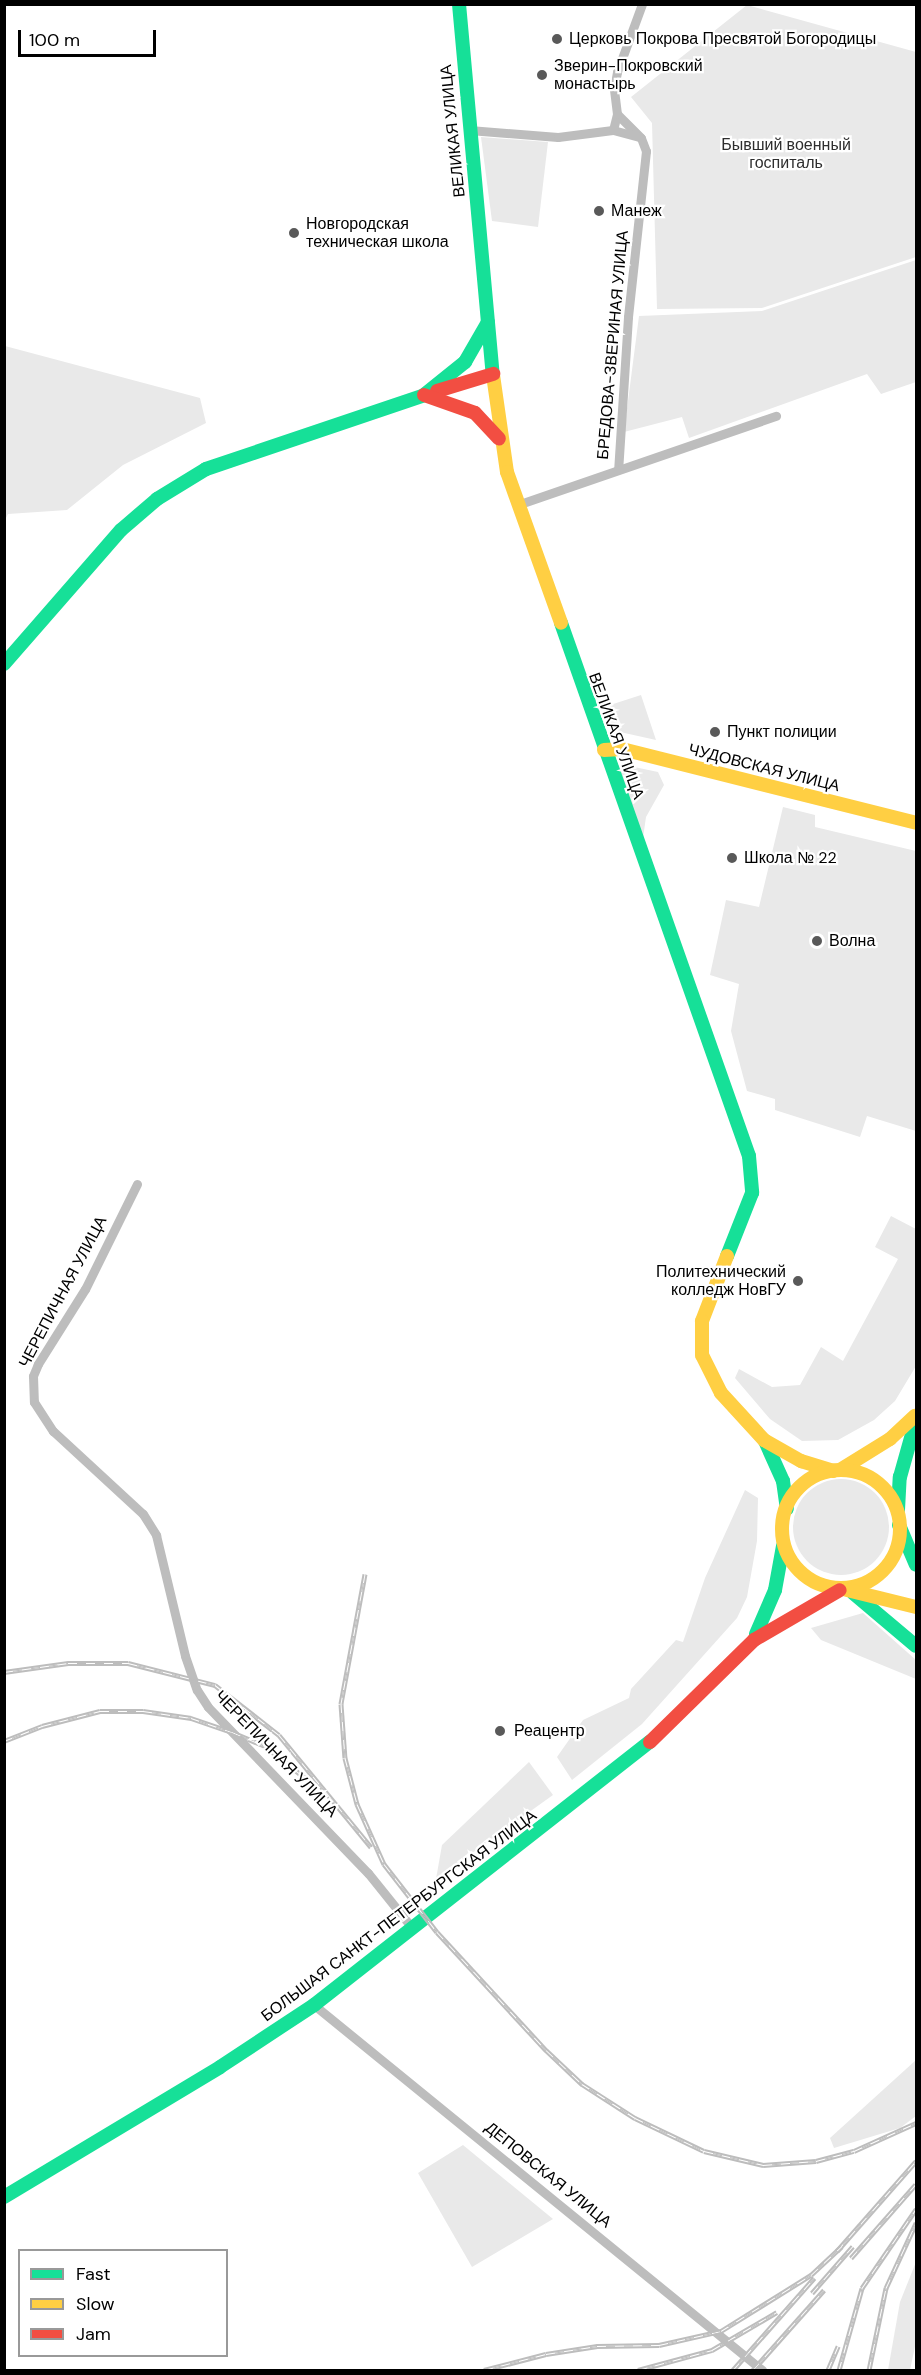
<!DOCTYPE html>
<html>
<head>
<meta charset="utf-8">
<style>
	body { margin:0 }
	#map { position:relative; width:921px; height:2375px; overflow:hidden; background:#fff; font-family:"DM Sans",sans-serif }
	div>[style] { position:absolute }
	.green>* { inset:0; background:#e9e9e9 }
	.round { border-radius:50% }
	.street>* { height:9px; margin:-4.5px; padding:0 4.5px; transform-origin:4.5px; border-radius:4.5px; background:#bdbdbd }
	.fast>* { height:14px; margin:-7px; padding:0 7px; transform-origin:7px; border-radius:7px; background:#16e098 }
	.slow>* { height:14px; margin:-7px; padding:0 7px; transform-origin:7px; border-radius:7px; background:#ffcf43 }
	.slow>.ring { margin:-7px; padding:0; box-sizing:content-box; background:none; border:14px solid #ffcf43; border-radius:50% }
	.jam>* { height:14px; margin:-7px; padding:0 7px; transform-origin:7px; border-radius:7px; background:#f24e42 }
	.rail>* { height:5px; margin-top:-2.5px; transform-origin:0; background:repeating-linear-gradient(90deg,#fff 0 9px,#bdbdbd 0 18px); box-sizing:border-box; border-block:2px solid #bdbdbd }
	.dots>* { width:16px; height:16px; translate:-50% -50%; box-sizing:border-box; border:3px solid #fff; border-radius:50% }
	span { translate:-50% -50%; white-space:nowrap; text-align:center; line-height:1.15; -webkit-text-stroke:4.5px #fff; paint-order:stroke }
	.poi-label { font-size:16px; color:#000 }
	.left { translate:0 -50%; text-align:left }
	.right { translate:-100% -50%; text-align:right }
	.street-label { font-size:16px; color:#000 }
	.park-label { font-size:16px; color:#2e2e2e }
	.frame { position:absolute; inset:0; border:6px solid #000; pointer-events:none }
	.legend { position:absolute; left:18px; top:2249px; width:210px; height:108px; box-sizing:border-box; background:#fff; border:2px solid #999; margin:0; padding:8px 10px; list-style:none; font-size:18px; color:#000 }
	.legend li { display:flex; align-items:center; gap:12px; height:30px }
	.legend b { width:30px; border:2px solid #999 }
	.scale { position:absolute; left:18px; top:30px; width:138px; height:27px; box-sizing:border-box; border:3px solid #000; border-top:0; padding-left:8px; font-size:18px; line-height:21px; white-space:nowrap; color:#000; -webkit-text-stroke:4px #fff; paint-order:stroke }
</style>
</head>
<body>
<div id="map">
	<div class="green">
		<i style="clip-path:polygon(747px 5px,916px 52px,916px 257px,762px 308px,657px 309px,652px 123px,631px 97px)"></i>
		<i style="clip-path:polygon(481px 137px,548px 142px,538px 227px,492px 221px)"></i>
		<i style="clip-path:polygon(916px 260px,916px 382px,881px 394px,867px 374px,689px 438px,682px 417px,624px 432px,639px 316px,762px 311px)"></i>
		<i style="clip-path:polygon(5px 346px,200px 398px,206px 423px,123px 465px,67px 510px,8px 514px,5px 520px)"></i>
		<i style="clip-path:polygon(641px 695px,656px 740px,611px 730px,604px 707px)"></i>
		<i style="clip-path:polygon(620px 764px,658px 772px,664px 785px,646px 817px,642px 845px,617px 766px)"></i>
		<i style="clip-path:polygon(783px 807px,815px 815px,815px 827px,916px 851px,916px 1131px,867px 1116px,860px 1137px,775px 1110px,775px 1099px,747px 1091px,731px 1031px,739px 984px,710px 975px,726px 900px,759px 907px)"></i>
		<i style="clip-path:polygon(891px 1216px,916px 1229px,916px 1366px,895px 1401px,874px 1420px,838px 1440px,802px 1441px,770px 1419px,735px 1378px,739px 1369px,772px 1387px,800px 1385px,821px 1347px,843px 1361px,898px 1259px,875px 1247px)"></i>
		<i class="round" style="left:793px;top:1479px;width:96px;height:96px"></i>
		<i style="clip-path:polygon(745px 1490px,758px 1498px,757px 1541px,747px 1597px,737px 1618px,642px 1724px,572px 1780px,557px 1757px,583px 1720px,629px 1698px,631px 1689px,676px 1640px,683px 1642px,705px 1578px)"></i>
		<i style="clip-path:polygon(863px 1613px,916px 1660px,916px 1679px,821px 1640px,811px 1628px)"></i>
		<i style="clip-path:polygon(529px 1762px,553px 1795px,436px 1879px,442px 1845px)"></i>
		<i style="clip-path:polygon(916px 2060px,916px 2116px,900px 2128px,834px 2148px,830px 2138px)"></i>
		<i style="clip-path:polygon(463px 2145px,553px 2219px,472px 2267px,418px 2173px)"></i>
		<i style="clip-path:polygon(916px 2262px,916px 2342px,910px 2370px,888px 2370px,900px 2302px)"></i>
	</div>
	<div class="street">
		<i style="left:617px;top:114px;width:34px;rotate:45deg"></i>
		<i style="left:641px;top:138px;width:14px;rotate:69deg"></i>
		<i style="left:646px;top:151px;width:167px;rotate:96.2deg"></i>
		<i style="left:628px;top:317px;width:153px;rotate:93.7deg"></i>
		<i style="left:469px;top:130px;width:89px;rotate:4.5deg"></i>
		<i style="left:558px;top:137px;width:55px;rotate:-7.3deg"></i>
		<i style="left:613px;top:130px;width:27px;rotate:15deg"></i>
		<i style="left:613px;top:130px;width:16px;rotate:-76deg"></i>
		<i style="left:617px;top:114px;width:25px;rotate:-97deg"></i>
		<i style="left:614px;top:89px;width:17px;rotate:-80deg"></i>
		<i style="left:617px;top:72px;width:72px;rotate:-69.8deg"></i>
		<i style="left:517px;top:505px;width:274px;rotate:-19deg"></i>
		<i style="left:137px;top:1184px;width:117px;rotate:116.3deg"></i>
		<i style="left:85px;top:1289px;width:89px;rotate:122.1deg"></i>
		<i style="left:38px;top:1364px;width:13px;rotate:113deg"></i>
		<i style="left:33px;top:1376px;width:26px;rotate:88deg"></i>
		<i style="left:34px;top:1402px;width:35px;rotate:57deg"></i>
		<i style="left:53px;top:1431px;width:122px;rotate:42.7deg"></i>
		<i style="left:143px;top:1514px;width:25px;rotate:58deg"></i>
		<i style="left:156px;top:1535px;width:124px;rotate:76.5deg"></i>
		<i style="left:185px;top:1656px;width:36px;rotate:71deg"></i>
		<i style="left:197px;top:1690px;width:20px;rotate:57deg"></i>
		<i style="left:208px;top:1707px;width:231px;rotate:46.1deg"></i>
		<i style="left:368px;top:1873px;width:72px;rotate:51.2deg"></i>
		<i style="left:314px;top:2005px;width:578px;rotate:39.17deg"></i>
	</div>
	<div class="fast">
		<i style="left:459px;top:4px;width:373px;rotate:84.8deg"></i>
		<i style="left:561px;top:623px;width:565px;rotate:70.57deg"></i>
		<i style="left:749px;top:1156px;width:37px;rotate:85deg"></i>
		<i style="left:752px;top:1193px;width:68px;rotate:111.6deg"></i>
		<i style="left:4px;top:664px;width:178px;rotate:-48.9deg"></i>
		<i style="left:121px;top:530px;width:48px;rotate:-40.7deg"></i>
		<i style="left:157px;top:499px;width:57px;rotate:-31.5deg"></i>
		<i style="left:206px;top:469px;width:230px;rotate:-18.7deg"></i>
		<i style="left:424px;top:395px;width:53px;rotate:-38.8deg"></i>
		<i style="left:465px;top:362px;width:46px;rotate:-60.1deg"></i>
		<i style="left:765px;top:1441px;width:44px;rotate:65.8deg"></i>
		<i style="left:783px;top:1481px;width:28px;rotate:82deg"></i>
		<i style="left:898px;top:1510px;width:33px;rotate:-87deg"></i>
		<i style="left:900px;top:1477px;width:59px;rotate:-74.3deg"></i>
		<i style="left:899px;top:1525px;width:43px;rotate:67deg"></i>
		<i style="left:853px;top:1593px;width:82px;rotate:40.1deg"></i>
		<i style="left:756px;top:1634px;width:48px;rotate:-66.6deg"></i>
		<i style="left:775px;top:1590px;width:45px;rotate:-79.7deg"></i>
		<i style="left:4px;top:2197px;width:252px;rotate:-31deg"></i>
		<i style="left:220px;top:2067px;width:113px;rotate:-33.4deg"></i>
		<i style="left:314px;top:2005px;width:427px;rotate:-38.1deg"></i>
	</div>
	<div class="slow">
		<i style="left:493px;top:375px;width:98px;rotate:81.8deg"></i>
		<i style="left:507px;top:472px;width:160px;rotate:70.3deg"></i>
		<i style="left:604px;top:750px;width:18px;rotate:-3deg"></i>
		<i style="left:622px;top:749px;width:303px;rotate:14.1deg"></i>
		<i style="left:727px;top:1256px;width:70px;rotate:111deg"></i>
		<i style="left:702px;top:1321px;width:34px;rotate:90deg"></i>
		<i style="left:702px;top:1355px;width:42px;rotate:63.4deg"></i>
		<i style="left:721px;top:1393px;width:64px;rotate:47.5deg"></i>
		<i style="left:764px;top:1440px;width:43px;rotate:29.6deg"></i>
		<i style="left:801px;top:1461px;width:34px;rotate:17deg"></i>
		<i style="left:840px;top:1470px;width:59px;rotate:-31.8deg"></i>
		<i style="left:890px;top:1439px;width:34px;rotate:-43deg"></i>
		<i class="ring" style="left:782px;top:1470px;width:104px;height:104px"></i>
		<i style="left:847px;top:1590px;width:71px;rotate:13.8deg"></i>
	</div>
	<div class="jam">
		<i style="left:437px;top:391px;width:59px;rotate:-16.9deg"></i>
		<i style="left:424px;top:395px;width:54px;rotate:19.4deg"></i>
		<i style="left:475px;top:413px;width:35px;rotate:47deg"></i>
		<i style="left:650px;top:1742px;width:146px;rotate:-44.4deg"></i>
		<i style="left:754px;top:1640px;width:99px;rotate:-30.2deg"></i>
	</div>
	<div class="rail">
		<i style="left:365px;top:1574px;width:132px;rotate:100.5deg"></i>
		<i style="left:341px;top:1704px;width:54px;rotate:85.8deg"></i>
		<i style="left:345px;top:1758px;width:48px;rotate:75.4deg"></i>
		<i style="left:357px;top:1804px;width:66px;rotate:65.8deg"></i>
		<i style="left:384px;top:1864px;width:86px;rotate:52.1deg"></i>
		<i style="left:437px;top:1932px;width:161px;rotate:47.3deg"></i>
		<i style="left:546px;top:2050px;width:50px;rotate:43.4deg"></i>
		<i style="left:582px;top:2084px;width:63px;rotate:32.7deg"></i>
		<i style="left:635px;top:2118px;width:76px;rotate:25.6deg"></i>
		<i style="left:704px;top:2151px;width:61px;rotate:13.3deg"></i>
		<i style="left:763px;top:2165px;width:53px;rotate:-4.3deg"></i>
		<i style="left:816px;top:2161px;width:39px;rotate:-15deg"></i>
		<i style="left:854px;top:2151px;width:68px;rotate:-24.3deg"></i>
		<i style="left:4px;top:1672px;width:65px;rotate:-8deg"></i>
		<i style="left:68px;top:1663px;width:60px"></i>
		<i style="left:128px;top:1663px;width:90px;rotate:14.2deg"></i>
		<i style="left:215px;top:1685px;width:81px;rotate:38deg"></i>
		<i style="left:279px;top:1735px;width:145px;rotate:50.6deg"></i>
		<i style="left:4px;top:1741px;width:41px;rotate:-21.5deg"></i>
		<i style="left:42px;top:1726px;width:60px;rotate:-14.5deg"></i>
		<i style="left:100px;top:1711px;width:43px"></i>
		<i style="left:143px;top:1711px;width:49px;rotate:8.3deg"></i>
		<i style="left:191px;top:1718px;width:43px;rotate:18.9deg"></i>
		<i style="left:232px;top:1732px;width:36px;rotate:23deg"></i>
		<i style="left:265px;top:1746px;width:56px;rotate:38.5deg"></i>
		<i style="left:837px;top:2251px;width:120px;rotate:-48.7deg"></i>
		<i style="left:851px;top:2258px;width:98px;rotate:-48.7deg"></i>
		<i style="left:812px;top:2293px;width:62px;rotate:-48.9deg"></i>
		<i style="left:484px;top:2370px;width:64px;rotate:-14.5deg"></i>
		<i style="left:546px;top:2354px;width:52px;rotate:-8.9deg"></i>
		<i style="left:597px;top:2346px;width:62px;rotate:-0.9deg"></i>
		<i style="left:659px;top:2345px;width:64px;rotate:-12.7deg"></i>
		<i style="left:721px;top:2331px;width:106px;rotate:-31.9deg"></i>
		<i style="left:811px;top:2275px;width:42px;rotate:-43.1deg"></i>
		<i style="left:638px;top:2370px;width:77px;rotate:-15.1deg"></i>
		<i style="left:712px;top:2350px;width:75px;rotate:-30.3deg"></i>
		<i style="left:733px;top:2370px;width:123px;rotate:-48.6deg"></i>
		<i style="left:753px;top:2370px;width:107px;rotate:-48.4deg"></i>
		<i style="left:828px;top:2370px;width:26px;rotate:-67deg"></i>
		<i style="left:839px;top:2370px;width:85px;rotate:-74.3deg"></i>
		<i style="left:862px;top:2288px;width:96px;rotate:-55.6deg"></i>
		<i style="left:869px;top:2370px;width:84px;rotate:-78.3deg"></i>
		<i style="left:886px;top:2288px;width:72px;rotate:-65.2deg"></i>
	</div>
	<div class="dots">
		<i style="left:557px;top:39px;background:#595959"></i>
		<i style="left:542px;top:75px;background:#595959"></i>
		<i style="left:599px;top:211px;background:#595959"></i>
		<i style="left:294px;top:233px;background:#595959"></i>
		<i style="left:715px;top:732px;background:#595959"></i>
		<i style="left:732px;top:858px;background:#595959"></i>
		<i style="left:817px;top:941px;background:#595959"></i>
		<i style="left:798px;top:1281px;background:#595959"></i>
		<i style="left:500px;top:1731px;background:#595959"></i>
	</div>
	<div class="poi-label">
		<span class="left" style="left:569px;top:39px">Церковь Покрова Пресвятой Богородицы</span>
		<span class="left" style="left:554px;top:75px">Зверин-Покровский<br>монастырь</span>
		<span class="left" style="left:611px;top:211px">Манеж</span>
		<span class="left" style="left:306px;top:233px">Новгородская<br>техническая школа</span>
		<span class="left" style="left:727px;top:732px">Пункт полиции</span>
		<span class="left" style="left:744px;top:858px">Школа № 22</span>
		<span class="left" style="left:829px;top:941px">Волна</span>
		<span class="right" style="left:786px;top:1281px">Политехнический<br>колледж НовГУ</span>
		<span class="left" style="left:514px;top:1731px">Реацентр</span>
	</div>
	<div class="street-label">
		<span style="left:453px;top:131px;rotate:-96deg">ВЕЛИКАЯ УЛИЦА</span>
		<span style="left:613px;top:345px;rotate:-85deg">БРЕДОВА-ЗВЕРИНАЯ УЛИЦА</span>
		<span style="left:616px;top:736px;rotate:70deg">ВЕЛИКАЯ УЛИЦА</span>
		<span style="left:764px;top:768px;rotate:14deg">ЧУДОВСКАЯ УЛИЦА</span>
		<span style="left:63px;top:1292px;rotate:-62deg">ЧЕРЕПИЧНАЯ УЛИЦА</span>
		<span style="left:276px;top:1754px;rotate:46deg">ЧЕРЕПИЧНАЯ УЛИЦА</span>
		<span style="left:399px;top:1916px;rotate:-37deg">БОЛЬШАЯ САНКТ-ПЕТЕРБУРГСКАЯ УЛИЦА</span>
		<span style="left:548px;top:2175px;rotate:39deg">ДЕПОВСКАЯ УЛИЦА</span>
	</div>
	<div class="park-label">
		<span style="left:786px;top:154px">Бывший военный<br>госпиталь</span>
	</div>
	<div class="frame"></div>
	<ul class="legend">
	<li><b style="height:8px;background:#16e098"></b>Fast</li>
	<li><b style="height:8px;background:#ffcf43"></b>Slow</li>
	<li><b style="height:8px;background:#f24e42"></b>Jam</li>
	</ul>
	<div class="scale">100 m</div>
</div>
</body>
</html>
